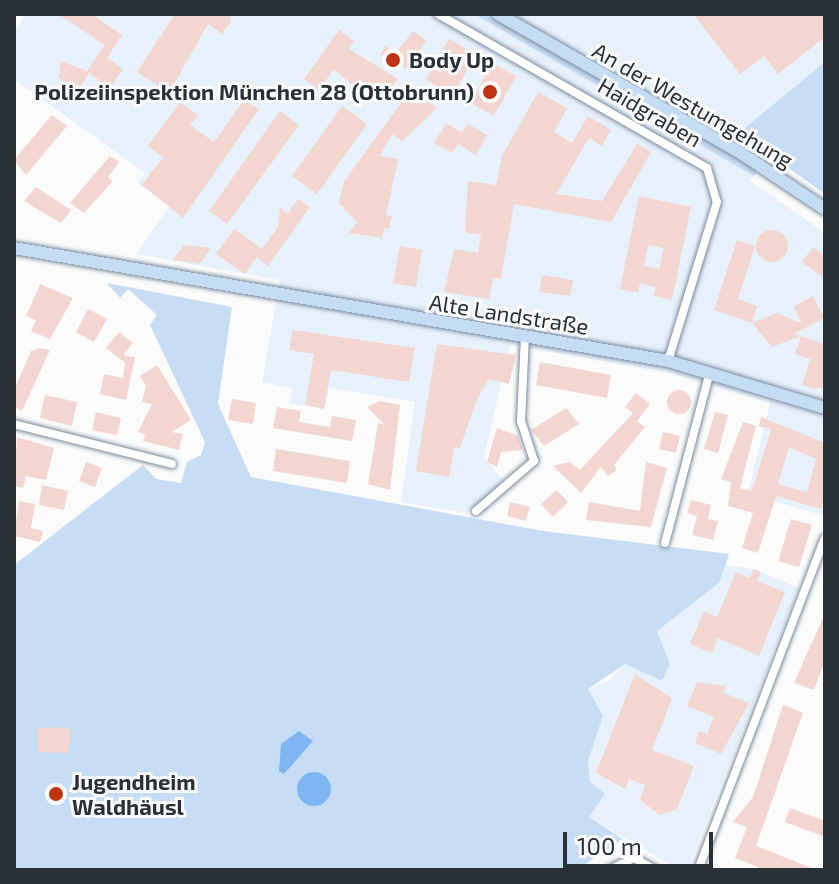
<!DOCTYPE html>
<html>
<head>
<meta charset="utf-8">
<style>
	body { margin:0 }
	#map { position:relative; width:839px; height:884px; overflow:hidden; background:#fbfbfb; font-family:"Exo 2",sans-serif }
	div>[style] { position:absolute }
	.built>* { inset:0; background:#e7f1fc }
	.green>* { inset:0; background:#c7ddf5 }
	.water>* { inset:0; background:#7eb6f1 }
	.round { border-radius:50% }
	.building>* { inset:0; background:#f3d6cf }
	.roads { filter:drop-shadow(0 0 2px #7a8b9e) drop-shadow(0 0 2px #7a8b9e) }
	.minor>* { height:8px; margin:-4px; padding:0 4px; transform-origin:4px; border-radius:4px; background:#fff }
	.secondary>* { height:12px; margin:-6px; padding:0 6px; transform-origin:6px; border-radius:6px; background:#c5ddf4 }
	.dots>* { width:22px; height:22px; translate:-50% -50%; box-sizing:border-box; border:4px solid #fbfbfb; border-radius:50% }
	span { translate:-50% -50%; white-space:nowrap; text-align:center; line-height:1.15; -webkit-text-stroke:6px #fbfbfb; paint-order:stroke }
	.poi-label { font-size:22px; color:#293038; font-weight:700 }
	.left { translate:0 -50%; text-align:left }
	.right { translate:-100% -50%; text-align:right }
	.street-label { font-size:22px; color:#293038 }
	.frame { position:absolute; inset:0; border:16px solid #293038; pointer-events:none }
	.scale { position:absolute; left:563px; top:832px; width:150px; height:36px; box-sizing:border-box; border:4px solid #293038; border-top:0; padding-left:10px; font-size:24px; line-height:28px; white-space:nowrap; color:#293038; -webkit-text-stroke:6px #fbfbfb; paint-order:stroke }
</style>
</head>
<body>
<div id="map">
	<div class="built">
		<i style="clip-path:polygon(27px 14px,825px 14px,825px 100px,799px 140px,772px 153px,750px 181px,825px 233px,824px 516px,748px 493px,770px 403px,666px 372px,510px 345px,484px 457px,506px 484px,467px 513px,401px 502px,415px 402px,329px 388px,324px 409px,290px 403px,293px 388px,262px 382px,280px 280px,136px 254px,170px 206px,138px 183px,145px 173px,14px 79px,14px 32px)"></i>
		<i style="clip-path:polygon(725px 565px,754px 569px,799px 588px,687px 870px,679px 870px,589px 817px,588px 761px,603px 716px,588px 689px,609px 681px,625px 664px,670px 664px,657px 631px,719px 583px)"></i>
	</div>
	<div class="green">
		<i style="clip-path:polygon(474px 14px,489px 14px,758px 170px,754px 176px)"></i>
		<i style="clip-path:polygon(825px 62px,825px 194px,739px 133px)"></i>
		<i style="clip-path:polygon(107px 283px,232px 307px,218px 404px,251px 477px,543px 531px,729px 554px,719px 583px,657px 631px,670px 664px,662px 681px,625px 664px,588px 689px,603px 716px,588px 761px,590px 782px,605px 794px,589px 817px,623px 839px,576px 870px,14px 870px,14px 565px,143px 465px,156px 479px,181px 483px,187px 462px,201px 455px,205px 442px,150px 325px,157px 315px,128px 289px,120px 298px)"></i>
	</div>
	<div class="water">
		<i style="clip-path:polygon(299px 731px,313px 741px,284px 774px,279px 771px,281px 744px)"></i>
		<i class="round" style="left:297px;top:772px;width:34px;height:34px"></i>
	</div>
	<div class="building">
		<i style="clip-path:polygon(58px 14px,91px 14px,122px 35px,107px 58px,123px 69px,110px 88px,89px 73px,79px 89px,59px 78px,61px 61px,87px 71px,105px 45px)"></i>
		<i style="clip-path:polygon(175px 14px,230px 14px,231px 21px,222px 34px,208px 24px,169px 93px,137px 72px)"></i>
		<i style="clip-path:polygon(693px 14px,825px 14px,825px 37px,778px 74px,764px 56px,740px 74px)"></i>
		<i style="clip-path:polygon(339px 30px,354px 41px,349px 49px,398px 79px,383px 99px,364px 85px,359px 91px,334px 69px,319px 90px,304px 79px)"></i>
		<i style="clip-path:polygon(413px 31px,426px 40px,409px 70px,380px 54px,386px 46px,396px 53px)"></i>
		<i style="clip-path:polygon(449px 39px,476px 54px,453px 95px,426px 80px)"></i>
		<i style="clip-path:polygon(492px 63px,516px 76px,494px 116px,471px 103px)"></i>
		<i style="clip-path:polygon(411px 89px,437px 108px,402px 141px,392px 134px,380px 156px,398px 159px,386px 215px,392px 216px,389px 229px,384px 228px,382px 238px,349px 233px,357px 222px,339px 203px,343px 183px)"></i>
		<i style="clip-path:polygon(538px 92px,567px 108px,554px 132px,572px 143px,588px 116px,611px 130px,602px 146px,589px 138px,556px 194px,602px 201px,637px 144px,651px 152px,611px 222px,514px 204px,501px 279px,493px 278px,489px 299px,444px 292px,454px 249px,478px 253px,481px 235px,465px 232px,468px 181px,496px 185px,502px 156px)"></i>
		<i style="clip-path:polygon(244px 100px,259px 109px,183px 218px,142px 185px,163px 157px,148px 146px,180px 102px,198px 115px,190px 125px,214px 142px)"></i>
		<i style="clip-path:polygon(342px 106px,367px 124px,317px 194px,292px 176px)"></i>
		<i style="clip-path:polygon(280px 111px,299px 125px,227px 224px,209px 211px)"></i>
		<i style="clip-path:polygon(52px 115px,67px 126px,26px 175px,14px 160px)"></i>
		<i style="clip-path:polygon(446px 123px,462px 133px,468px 124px,487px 135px,476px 155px,458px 144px,452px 153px,434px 143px)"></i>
		<i style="clip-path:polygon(110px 156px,119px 162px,108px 177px,113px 181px,84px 213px,70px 203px)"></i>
		<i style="clip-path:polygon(36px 187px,71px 210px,61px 223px,24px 201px)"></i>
		<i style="clip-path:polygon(evenodd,639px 196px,691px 207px,672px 300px,654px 296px,656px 287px,640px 283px,638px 293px,620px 289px,639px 196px,648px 245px,664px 248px,659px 269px,644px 266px,648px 245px)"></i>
		<i style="clip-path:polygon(298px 199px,310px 207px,268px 266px,257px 257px,245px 274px,216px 254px,234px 229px,262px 249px,278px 227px,280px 208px,287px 214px)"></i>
		<i class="round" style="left:756px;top:230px;width:32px;height:32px"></i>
		<i style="clip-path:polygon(737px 240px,755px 246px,738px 299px,757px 306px,752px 323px,714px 310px)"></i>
		<i style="clip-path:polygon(184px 245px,211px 248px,200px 264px,173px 260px)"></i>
		<i style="clip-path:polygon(400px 246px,422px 250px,416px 287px,393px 283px)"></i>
		<i style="clip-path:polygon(813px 247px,825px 256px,825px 279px,802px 262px)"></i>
		<i style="clip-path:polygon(542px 275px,573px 280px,570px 296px,539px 292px)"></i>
		<i style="clip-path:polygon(40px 284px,73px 298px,50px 339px,31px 331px,36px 320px,26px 316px)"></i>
		<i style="clip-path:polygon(813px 296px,824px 318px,794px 334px,825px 344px,825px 387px,814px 389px,802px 385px,810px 359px,795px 354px,801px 336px,772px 347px,752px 323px,777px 313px,801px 323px,794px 306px)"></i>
		<i style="clip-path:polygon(88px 309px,107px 319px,94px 342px,76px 332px)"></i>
		<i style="clip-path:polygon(293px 330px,415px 348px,409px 382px,331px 370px,324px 409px,305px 405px,314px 354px,289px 350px)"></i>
		<i style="clip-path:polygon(119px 332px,133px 343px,123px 355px,135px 357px,126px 400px,100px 394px,104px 374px,123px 378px,125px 363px,106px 348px)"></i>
		<i style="clip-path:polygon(437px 344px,516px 355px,509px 384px,489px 379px,477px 399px,460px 448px,454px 447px,449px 477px,416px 471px)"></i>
		<i style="clip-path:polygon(39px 348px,50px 350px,22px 411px,14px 407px,14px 390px,31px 351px)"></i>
		<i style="clip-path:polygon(540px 362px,611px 375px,607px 398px,536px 385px)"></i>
		<i style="clip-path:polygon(157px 365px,191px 420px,172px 432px,183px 434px,179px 450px,143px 441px,145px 434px,138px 432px,152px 404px,142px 402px,146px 386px,140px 376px)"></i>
		<i class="round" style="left:667px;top:390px;width:24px;height:24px"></i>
		<i style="clip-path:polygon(636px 393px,650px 404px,637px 421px,645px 427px,614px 465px,617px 470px,608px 476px,601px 467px,581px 493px,553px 466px,570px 462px,580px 470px,633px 413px,625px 407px)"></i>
		<i style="clip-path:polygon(45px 395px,77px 402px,72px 426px,40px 418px)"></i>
		<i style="clip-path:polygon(232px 399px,256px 403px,253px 424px,228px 420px)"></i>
		<i style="clip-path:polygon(380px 401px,400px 405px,390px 490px,368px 484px,378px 423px,385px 425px,367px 407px)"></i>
		<i style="clip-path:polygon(277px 407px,301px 411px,299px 422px,330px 427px,332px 416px,356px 420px,352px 441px,273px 428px)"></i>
		<i style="clip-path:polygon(566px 408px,579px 424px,544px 446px,531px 430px)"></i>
		<i style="clip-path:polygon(96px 412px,121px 418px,117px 435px,92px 430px)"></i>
		<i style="clip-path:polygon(715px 412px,728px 415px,718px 453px,704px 449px)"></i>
		<i style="clip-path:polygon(evenodd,761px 417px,825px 443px,825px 494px,821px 509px,776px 496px,758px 553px,742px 548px,753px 513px,728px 506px,731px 482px,721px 479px,743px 422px,756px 426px,740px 488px,752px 491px,771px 429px,759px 426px,761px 417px,789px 447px,816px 459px,807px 492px,778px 484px,789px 447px)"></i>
		<i style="clip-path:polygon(497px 428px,518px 436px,523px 450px,501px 452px,497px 467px,487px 462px)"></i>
		<i style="clip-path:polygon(663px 432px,680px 436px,676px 453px,659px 449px)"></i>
		<i style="clip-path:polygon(17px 437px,54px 448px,46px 480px,26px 476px,23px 488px,14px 486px)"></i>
		<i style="clip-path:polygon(276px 449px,350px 461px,347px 483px,273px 471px)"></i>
		<i style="clip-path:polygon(86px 462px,102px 468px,95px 487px,79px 481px)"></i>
		<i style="clip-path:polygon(646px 462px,667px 468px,651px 527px,586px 520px,589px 502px,640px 511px)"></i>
		<i style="clip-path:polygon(42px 485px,68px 491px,64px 510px,39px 505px)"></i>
		<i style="clip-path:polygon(557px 490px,568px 502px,553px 517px,541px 504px)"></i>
		<i style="clip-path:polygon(691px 500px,711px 505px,708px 519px,718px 521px,713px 540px,692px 535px,697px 516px,687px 513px)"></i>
		<i style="clip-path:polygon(19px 501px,35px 504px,31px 528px,43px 531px,40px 542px,14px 536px)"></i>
		<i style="clip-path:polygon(510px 502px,530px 507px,526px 521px,507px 516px)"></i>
		<i style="clip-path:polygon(791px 519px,812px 525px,799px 567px,778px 561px)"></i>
		<i style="clip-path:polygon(754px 569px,761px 572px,757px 581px,785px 592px,759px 656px,718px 638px,712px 653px,690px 644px,704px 611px,717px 617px,736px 572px,750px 578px)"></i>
		<i style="clip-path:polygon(825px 613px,825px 661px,814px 690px,794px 683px)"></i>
		<i style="clip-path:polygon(635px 674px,672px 698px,652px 750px,694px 766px,677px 809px,660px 815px,640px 800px,645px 785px,629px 779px,625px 789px,596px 773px)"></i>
		<i style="clip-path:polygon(697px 682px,726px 686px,724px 693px,749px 703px,721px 754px,695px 743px,699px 731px,707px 734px,714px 717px,687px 706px)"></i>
		<i style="clip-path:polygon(783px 705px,803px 713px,756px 846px,817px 870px,765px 870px,735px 858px,747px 827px,733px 822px,753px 797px)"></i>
		<i style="clip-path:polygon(55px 727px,71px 729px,68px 753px,38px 752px,37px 729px)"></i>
		<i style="clip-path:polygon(790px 808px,825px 821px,825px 837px,785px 822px)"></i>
	</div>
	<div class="roads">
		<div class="minor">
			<i style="left:438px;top:14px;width:310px;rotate:29.8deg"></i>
			<i style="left:707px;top:168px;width:35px;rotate:74deg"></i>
			<i style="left:717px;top:202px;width:166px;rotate:107.1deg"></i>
			<i style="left:14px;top:424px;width:163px;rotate:14.2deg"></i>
			<i style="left:476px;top:511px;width:77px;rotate:-40.8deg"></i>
			<i style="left:534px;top:461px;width:42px;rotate:-108deg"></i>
			<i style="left:521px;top:421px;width:84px;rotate:-87.3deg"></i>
			<i style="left:665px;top:543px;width:177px;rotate:-75.3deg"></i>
			<i style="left:609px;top:870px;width:28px;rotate:-26deg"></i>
			<i style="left:634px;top:858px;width:25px;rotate:29deg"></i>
			<i style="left:698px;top:870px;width:355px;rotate:-69.1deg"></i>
		</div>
		<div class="secondary">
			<i style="left:498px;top:14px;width:284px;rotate:29.8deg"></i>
			<i style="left:744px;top:155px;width:97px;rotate:33.7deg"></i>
			<i style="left:14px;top:248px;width:664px;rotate:9.8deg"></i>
			<i style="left:668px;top:361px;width:164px;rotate:16.7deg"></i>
		</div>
	</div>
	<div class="dots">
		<i style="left:393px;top:60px;background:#be3411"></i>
		<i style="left:490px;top:92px;background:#be3411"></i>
		<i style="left:56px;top:794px;background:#be3411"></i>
	</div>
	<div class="poi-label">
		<span class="left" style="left:409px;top:60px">Body Up</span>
		<span class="right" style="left:474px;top:92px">Polizeiinspektion München 28 (Ottobrunn)</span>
		<span class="left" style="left:72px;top:794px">Jugendheim<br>Waldhäusl</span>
	</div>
	<div class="street-label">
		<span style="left:693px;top:105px;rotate:30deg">An der Westumgehung</span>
		<span style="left:650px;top:112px;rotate:30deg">Haidgraben</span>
		<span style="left:509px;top:314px;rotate:9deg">Alte Landstraße</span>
	</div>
	<div class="frame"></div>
	<div class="scale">100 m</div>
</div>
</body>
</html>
